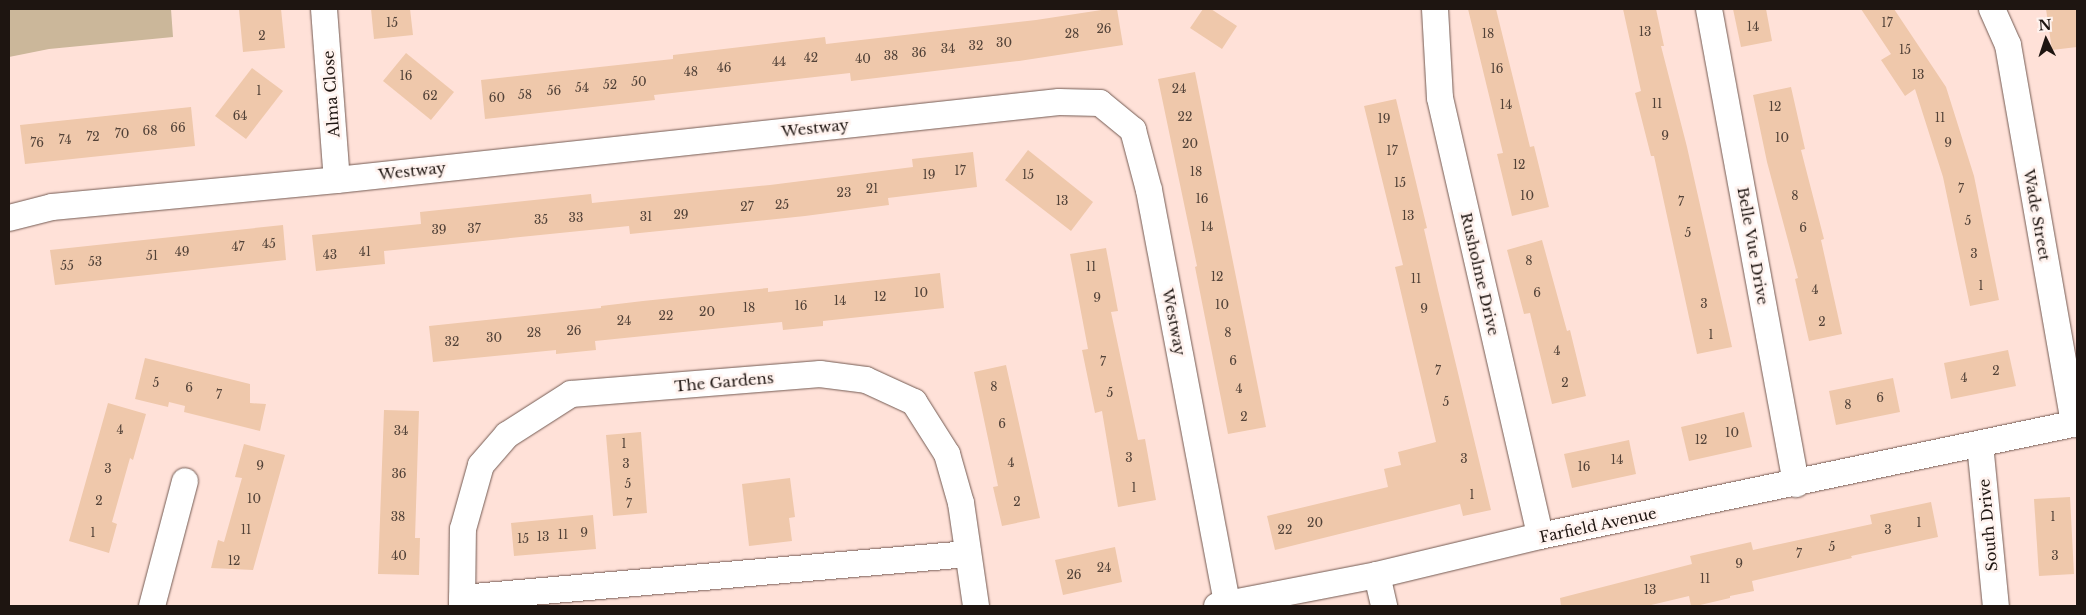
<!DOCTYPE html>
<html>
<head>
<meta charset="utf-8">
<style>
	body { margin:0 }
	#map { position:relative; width:2086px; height:615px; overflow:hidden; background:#ffe1d8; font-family:"Libre Baskerville",serif }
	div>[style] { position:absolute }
	.green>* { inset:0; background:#cbb79a }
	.building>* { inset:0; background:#efc8ab }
	.roads { filter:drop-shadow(0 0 1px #745b53) drop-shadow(0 0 1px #745b53) }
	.minor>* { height:26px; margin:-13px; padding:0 13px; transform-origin:13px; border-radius:13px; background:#fff }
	span { translate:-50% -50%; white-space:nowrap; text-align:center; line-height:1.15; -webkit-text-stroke:5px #fff3ef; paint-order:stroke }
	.number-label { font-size:12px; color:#524238 }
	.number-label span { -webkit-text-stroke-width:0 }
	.street-label { font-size:15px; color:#1e1511 }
	.frame { position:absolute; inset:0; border:10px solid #1e1511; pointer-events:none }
	.north { position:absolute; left:2021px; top:15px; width:50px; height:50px; -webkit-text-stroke:4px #fff3ef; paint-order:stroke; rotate:356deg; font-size:14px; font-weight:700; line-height:20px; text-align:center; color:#1e1511 }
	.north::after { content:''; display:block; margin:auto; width:18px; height:22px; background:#1e1511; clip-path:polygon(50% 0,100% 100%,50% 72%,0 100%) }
</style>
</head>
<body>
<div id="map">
	<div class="green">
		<i style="clip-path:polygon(9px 9px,171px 9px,173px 37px,49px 49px,9px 57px)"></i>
	</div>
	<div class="building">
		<i style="clip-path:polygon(239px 9px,281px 9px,285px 48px,243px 52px)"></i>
		<i style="clip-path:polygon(371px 9px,410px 9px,413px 35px,374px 39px)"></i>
		<i style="clip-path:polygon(1108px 9px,1117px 9px,1123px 45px,1019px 61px,851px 81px,850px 73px,654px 95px,655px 100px,485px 119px,481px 80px,673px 59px,673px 55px,825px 37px,826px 44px,1036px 20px)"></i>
		<i style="clip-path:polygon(1203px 9px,1211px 9px,1237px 26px,1222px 49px,1190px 28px)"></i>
		<i style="clip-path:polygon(1468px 9px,1496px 9px,1530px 147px,1534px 146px,1549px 207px,1512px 216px,1497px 154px,1503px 153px)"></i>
		<i style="clip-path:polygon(1623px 9px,1656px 9px,1664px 46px,1661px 46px,1687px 147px,1732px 347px,1697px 354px,1654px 156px,1651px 156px,1635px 93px,1641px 91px)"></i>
		<i style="clip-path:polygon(1733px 9px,1766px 9px,1772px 41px,1741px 47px)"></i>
		<i style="clip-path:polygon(1861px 9px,1894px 9px,1946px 87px,1974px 176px,1999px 300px,1970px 306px,1943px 177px,1915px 89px,1905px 96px,1881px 60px,1891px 54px)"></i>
		<i style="clip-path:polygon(2046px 9px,2077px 9px,2077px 47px,2052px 50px)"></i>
		<i style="clip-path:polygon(406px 53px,454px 92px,431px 120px,383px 81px)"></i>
		<i style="clip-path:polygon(252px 68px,283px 91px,246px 139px,215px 116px)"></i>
		<i style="clip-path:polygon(1195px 72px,1266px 427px,1228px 434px,1195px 267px,1197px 266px,1158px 79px)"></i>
		<i style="clip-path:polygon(1791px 87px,1805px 149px,1801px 150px,1824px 239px,1821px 240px,1842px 334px,1809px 341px,1795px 279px,1798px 278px,1767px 162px,1753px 95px)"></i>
		<i style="clip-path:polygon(1396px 99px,1427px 228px,1424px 229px,1438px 290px,1491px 510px,1463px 516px,1460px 504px,1275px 550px,1267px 516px,1388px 487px,1384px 469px,1401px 465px,1398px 452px,1436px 442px,1395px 267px,1403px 265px,1364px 106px)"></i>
		<i style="clip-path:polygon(191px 107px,195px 146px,25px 164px,20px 125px)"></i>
		<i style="clip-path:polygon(1028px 150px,1093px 202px,1071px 231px,1005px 180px)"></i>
		<i style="clip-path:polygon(973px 152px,977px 187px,888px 198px,889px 205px,805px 216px,630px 234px,629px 226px,384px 251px,385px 264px,316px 271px,312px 235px,421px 224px,420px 212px,591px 194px,592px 203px,770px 185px,913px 167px,912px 159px)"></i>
		<i style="clip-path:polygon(283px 225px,286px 260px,55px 285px,50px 250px)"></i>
		<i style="clip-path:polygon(1542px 240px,1567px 331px,1570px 330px,1586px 396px,1552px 404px,1530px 313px,1524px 314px,1507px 250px)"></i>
		<i style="clip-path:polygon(1106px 248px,1118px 311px,1111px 312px,1138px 440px,1145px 439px,1156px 500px,1118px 507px,1102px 411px,1095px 413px,1082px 350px,1088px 349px,1070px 254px)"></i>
		<i style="clip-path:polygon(940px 273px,944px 308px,823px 321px,823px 326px,783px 330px,782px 322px,595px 341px,596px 350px,556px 354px,556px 350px,433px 362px,429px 326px,601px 308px,601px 306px,643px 301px,768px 288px,768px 292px)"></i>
		<i style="clip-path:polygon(2008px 350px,2016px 386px,1951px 399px,1944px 363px)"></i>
		<i style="clip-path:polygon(145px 358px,250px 384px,250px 403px,266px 404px,260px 431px,184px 412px,185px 406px,169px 402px,168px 407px,135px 399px)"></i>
		<i style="clip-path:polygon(1006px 365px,1040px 518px,1002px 526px,993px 487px,998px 486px,974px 372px)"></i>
		<i style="clip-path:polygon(1893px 378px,1900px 412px,1836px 425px,1829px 391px)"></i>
		<i style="clip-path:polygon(108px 403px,146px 414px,133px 460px,130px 458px,112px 522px,117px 524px,109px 553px,69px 541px)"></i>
		<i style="clip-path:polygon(384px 410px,419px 411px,415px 538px,420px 538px,419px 575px,378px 574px)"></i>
		<i style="clip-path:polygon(1744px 412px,1752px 447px,1689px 461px,1681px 427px)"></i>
		<i style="clip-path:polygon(641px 432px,647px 513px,613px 516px,606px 435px)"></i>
		<i style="clip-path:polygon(1629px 440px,1636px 474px,1572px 488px,1564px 454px)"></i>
		<i style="clip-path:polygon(244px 444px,285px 455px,253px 570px,211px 568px,218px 540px,224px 542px,242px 478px,235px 477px)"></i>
		<i style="clip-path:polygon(790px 478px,795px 517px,789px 518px,792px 541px,749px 546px,742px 484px)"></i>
		<i style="clip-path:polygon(2070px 497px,2074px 574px,2039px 576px,2034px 499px)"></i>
		<i style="clip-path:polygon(1931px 502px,1938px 537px,1851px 556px,1852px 558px,1752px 581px,1754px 591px,1730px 596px,1730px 598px,1696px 606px,1691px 606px,1689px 596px,1647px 606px,1561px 606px,1560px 598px,1692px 564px,1690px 556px,1751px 542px,1753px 550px,1872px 524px,1870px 515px)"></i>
		<i style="clip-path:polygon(593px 515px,596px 549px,514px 556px,511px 523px)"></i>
		<i style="clip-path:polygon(1115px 547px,1122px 582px,1063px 595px,1055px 560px)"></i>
	</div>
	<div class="roads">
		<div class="minor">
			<i style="left:324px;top:9px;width:171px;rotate:85.7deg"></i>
			<i style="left:1435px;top:9px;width:89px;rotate:86.8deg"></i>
			<i style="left:1440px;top:98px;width:449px;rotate:77.1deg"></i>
			<i style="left:1709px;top:9px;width:483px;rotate:79.6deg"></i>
			<i style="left:1992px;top:9px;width:39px;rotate:66deg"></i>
			<i style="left:2008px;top:45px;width:385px;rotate:80.1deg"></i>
			<i style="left:9px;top:218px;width:44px;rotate:-14.3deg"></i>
			<i style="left:52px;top:207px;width:286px;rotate:-5.4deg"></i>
			<i style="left:337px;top:180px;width:726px;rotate:-6.17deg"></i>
			<i style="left:1059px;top:102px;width:41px;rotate:1.4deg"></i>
			<i style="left:1100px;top:103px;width:43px;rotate:39.3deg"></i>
			<i style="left:1133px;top:130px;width:62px;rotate:75.1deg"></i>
			<i style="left:1149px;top:190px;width:421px;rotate:79.3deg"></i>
			<i style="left:1980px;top:444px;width:163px;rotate:84.4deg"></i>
			<i style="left:1377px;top:575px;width:32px;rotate:77deg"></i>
			<i style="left:462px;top:598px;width:508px;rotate:-4.97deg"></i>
			<i style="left:152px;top:606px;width:129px;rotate:-75.2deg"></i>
			<i style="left:462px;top:606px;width:77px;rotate:-89.3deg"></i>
			<i style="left:463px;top:529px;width:66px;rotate:-74.3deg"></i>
			<i style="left:481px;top:465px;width:40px;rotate:-49deg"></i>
			<i style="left:507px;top:435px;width:76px;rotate:-32.6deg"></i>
			<i style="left:571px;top:394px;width:250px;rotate:-4.6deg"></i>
			<i style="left:820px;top:374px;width:46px;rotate:7.4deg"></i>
			<i style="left:866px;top:380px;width:53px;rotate:24.6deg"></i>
			<i style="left:914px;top:402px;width:62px;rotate:57.6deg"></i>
			<i style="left:947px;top:454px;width:51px;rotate:74.1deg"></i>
			<i style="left:961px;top:503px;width:104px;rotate:81.7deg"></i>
			<i style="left:1217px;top:606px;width:163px;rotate:-11deg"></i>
			<i style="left:1377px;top:575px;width:168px;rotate:-13.5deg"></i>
			<i style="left:1540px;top:536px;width:549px;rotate:-11.88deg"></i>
		</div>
	</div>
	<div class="number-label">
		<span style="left:392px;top:23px">15</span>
		<span style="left:1887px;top:23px">17</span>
		<span style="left:1753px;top:27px">14</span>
		<span style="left:1104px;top:29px">26</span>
		<span style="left:1645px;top:32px">13</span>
		<span style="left:1072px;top:34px">28</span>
		<span style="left:1488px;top:34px">18</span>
		<span style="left:262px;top:36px">2</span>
		<span style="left:1004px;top:43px">30</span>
		<span style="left:976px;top:46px">32</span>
		<span style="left:948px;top:49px">34</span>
		<span style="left:1905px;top:50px">15</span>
		<span style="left:919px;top:53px">36</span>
		<span style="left:891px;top:56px">38</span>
		<span style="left:811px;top:58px">42</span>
		<span style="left:863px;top:59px">40</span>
		<span style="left:779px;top:62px">44</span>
		<span style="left:724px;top:68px">46</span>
		<span style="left:1497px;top:69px">16</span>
		<span style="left:691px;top:72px">48</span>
		<span style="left:1918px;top:75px">13</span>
		<span style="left:406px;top:76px">16</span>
		<span style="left:639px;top:82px">50</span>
		<span style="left:610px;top:85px">52</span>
		<span style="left:582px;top:88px">54</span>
		<span style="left:1179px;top:89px">24</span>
		<span style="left:259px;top:91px">1</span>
		<span style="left:554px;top:91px">56</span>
		<span style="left:525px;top:95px">58</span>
		<span style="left:430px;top:96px">62</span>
		<span style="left:497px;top:98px">60</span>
		<span style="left:1657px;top:104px">11</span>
		<span style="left:1506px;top:105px">14</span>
		<span style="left:1775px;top:107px">12</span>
		<span style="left:240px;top:116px">64</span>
		<span style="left:1185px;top:117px">22</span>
		<span style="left:1940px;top:118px">11</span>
		<span style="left:1384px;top:119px">19</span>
		<span style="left:178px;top:128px">66</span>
		<span style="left:150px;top:131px">68</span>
		<span style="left:122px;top:134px">70</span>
		<span style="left:1665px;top:136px">9</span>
		<span style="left:93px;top:137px">72</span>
		<span style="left:1782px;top:138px">10</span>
		<span style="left:65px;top:140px">74</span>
		<span style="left:37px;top:143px">76</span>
		<span style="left:1948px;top:143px">9</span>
		<span style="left:1190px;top:144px">20</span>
		<span style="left:1392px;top:151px">17</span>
		<span style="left:1519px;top:165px">12</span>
		<span style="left:960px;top:171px">17</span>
		<span style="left:1196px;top:172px">18</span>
		<span style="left:929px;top:175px">19</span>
		<span style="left:1028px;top:175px">15</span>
		<span style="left:1400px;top:183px">15</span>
		<span style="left:872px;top:189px">21</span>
		<span style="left:1961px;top:189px">7</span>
		<span style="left:844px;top:193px">23</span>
		<span style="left:1527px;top:196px">10</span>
		<span style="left:1795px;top:196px">8</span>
		<span style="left:1202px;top:199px">16</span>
		<span style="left:1062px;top:201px">13</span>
		<span style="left:1681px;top:202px">7</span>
		<span style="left:782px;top:205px">25</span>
		<span style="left:747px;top:207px">27</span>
		<span style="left:681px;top:215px">29</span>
		<span style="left:1408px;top:216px">13</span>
		<span style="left:646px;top:217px">31</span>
		<span style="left:576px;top:218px">33</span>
		<span style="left:541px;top:220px">35</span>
		<span style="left:1968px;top:221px">5</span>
		<span style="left:1207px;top:227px">14</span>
		<span style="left:1803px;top:228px">6</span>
		<span style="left:474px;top:229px">37</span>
		<span style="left:439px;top:230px">39</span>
		<span style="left:1688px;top:233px">5</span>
		<span style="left:269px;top:244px">45</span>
		<span style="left:238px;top:247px">47</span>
		<span style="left:182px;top:252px">49</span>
		<span style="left:365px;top:252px">41</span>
		<span style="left:1974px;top:254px">3</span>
		<span style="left:330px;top:255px">43</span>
		<span style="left:152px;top:256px">51</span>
		<span style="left:1529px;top:261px">8</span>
		<span style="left:95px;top:262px">53</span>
		<span style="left:67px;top:266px">55</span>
		<span style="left:1091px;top:267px">11</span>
		<span style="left:1217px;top:277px">12</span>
		<span style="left:1416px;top:279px">11</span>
		<span style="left:1981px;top:286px">1</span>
		<span style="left:1815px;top:290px">4</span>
		<span style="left:921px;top:293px">10</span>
		<span style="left:1537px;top:293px">6</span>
		<span style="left:880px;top:297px">12</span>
		<span style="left:1097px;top:298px">9</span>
		<span style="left:840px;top:301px">14</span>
		<span style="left:1704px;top:304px">3</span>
		<span style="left:1222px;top:305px">10</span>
		<span style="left:801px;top:306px">16</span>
		<span style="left:749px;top:308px">18</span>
		<span style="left:1424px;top:309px">9</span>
		<span style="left:707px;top:312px">20</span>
		<span style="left:666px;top:316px">22</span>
		<span style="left:624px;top:321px">24</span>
		<span style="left:1822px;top:322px">2</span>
		<span style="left:574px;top:331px">26</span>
		<span style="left:534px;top:333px">28</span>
		<span style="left:1228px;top:333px">8</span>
		<span style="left:1711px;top:335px">1</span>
		<span style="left:494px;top:338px">30</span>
		<span style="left:452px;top:342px">32</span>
		<span style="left:1557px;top:351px">4</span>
		<span style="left:1233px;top:361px">6</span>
		<span style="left:1103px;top:362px">7</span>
		<span style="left:1438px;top:371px">7</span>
		<span style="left:1996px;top:371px">2</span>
		<span style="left:1964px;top:378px">4</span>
		<span style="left:156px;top:383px">5</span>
		<span style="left:1565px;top:383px">2</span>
		<span style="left:994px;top:387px">8</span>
		<span style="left:189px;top:388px">6</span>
		<span style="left:1239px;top:389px">4</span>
		<span style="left:1110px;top:393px">5</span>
		<span style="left:219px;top:395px">7</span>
		<span style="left:1880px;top:398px">6</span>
		<span style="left:1446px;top:402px">5</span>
		<span style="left:1848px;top:405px">8</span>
		<span style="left:1244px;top:417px">2</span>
		<span style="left:1002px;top:424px">6</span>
		<span style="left:120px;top:430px">4</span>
		<span style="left:401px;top:431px">34</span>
		<span style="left:1732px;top:433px">10</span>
		<span style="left:1701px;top:440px">12</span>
		<span style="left:624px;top:444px">1</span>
		<span style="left:1129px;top:458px">3</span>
		<span style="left:1464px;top:459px">3</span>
		<span style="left:1617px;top:460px">14</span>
		<span style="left:1011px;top:463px">4</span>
		<span style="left:626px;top:464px">3</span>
		<span style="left:260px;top:466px">9</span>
		<span style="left:1584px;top:467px">16</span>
		<span style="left:108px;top:469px">3</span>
		<span style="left:399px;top:474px">36</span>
		<span style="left:628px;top:484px">5</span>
		<span style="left:1134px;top:488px">1</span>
		<span style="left:1472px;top:495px">1</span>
		<span style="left:254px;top:499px">10</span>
		<span style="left:99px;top:501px">2</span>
		<span style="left:1017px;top:502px">2</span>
		<span style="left:629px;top:504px">7</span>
		<span style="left:398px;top:517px">38</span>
		<span style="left:2053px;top:517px">1</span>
		<span style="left:1315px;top:523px">20</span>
		<span style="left:1919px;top:523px">1</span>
		<span style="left:246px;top:530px">11</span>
		<span style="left:1285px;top:530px">22</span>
		<span style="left:1888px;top:530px">3</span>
		<span style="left:93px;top:533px">1</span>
		<span style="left:584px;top:533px">9</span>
		<span style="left:563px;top:535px">11</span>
		<span style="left:543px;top:537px">13</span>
		<span style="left:523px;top:539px">15</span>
		<span style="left:1832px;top:547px">5</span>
		<span style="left:1799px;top:554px">7</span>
		<span style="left:399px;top:556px">40</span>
		<span style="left:2055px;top:556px">3</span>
		<span style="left:234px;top:561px">12</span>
		<span style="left:1739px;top:564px">9</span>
		<span style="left:1104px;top:568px">24</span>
		<span style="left:1074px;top:575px">26</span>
		<span style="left:1705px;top:579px">11</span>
		<span style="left:1650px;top:590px">13</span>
	</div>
	<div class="street-label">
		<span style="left:331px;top:94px;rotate:-94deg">Alma Close</span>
		<span style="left:815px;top:128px;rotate:-6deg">Westway</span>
		<span style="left:412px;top:171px;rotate:-6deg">Westway</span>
		<span style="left:2037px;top:215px;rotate:80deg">Wade Street</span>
		<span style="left:1753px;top:246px;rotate:80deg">Belle Vue Drive</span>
		<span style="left:1480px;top:274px;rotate:77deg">Rusholme Drive</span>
		<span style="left:1174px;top:322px;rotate:79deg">Westway</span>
		<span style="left:724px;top:382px;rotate:-5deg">The Gardens</span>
		<span style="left:1598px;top:525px;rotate:-12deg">Farfield Avenue</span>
		<span style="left:1988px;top:525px;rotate:-95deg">South Drive</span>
	</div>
	<div class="frame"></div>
	<div class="north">N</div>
</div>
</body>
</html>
